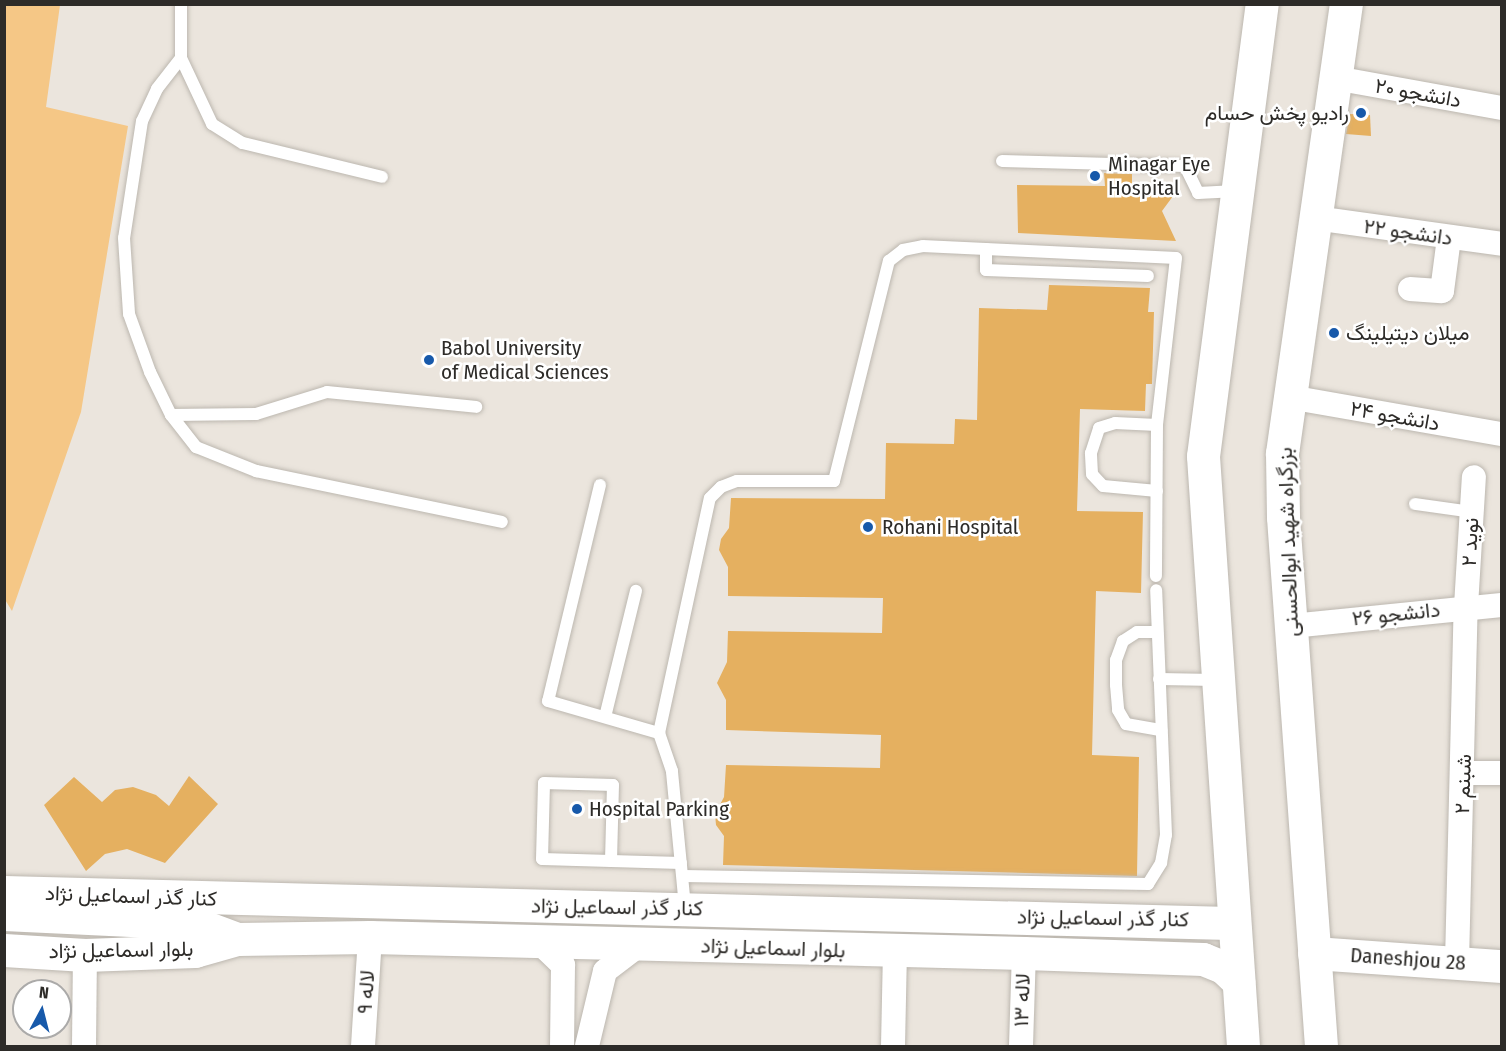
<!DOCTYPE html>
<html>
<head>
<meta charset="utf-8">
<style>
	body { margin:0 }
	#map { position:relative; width:1506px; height:1051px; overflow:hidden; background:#ebe5dd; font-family:"Fira Sans Condensed",Vazirmatn,sans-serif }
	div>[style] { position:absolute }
	.green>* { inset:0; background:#f5c786 }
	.building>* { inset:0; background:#e5b060 }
	.roads { filter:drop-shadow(0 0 2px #bcb7af) drop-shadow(0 0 2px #bcb7af) }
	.lane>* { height:12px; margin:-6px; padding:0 6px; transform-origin:6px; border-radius:6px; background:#fff }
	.street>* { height:24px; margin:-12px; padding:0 12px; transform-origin:12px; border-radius:12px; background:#fff }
	.secondary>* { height:33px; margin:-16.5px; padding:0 16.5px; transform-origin:16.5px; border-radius:16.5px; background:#fff }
	.primary>* { height:33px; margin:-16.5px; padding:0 16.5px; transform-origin:16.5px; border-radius:16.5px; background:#fff }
	.dots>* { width:16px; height:16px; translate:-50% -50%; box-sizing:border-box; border:3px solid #fff; border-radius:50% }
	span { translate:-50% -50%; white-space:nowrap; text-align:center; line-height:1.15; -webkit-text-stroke:5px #fff; paint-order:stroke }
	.street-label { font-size:21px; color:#2d2b28 }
	.poi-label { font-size:21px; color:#2d2b28 }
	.right { translate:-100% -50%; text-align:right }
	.left { translate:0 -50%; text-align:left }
	.frame { position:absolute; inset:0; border:6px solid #2d2b28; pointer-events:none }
	.north { position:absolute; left:12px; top:979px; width:60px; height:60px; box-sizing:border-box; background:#fff; border:2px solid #abaaa9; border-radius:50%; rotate:7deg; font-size:16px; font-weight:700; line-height:24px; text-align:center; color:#2d2b28 }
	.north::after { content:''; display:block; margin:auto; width:21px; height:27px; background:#1759aa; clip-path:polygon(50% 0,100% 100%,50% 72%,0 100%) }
</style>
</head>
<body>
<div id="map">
	<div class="green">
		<i style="clip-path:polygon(5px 4px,60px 5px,46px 107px,128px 126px,81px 412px,12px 611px,4px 598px)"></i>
	</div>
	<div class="building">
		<i style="clip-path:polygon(1350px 114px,1370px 115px,1371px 136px,1346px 134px)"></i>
		<i style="clip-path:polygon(1104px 173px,1132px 174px,1132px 195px,1179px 188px,1162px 211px,1176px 241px,1018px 233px,1017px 185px,1105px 186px)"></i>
		<i style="clip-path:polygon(1049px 285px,1150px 288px,1148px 312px,1154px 312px,1152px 384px,1146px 384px,1145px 411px,1080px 409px,1077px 511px,1143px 512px,1141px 593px,1096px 591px,1092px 755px,1139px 757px,1137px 876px,723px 865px,724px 836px,716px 825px,715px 814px,724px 797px,726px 765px,880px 768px,881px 735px,726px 730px,726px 700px,717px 683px,727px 662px,728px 631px,882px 633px,883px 598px,728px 596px,728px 567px,719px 550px,721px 539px,729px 528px,731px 498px,885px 499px,886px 443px,954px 444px,955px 419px,977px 420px,979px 308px,1047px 310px)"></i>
		<i style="clip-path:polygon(189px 776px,218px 804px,165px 863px,127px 849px,105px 854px,86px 871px,44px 805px,74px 777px,102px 802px,115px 790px,133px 787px,156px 795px,169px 806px)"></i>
	</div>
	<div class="roads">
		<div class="lane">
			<i style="left:181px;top:4px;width:54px;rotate:90deg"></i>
			<i style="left:181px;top:58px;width:73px;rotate:64.8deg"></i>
			<i style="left:212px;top:124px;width:36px;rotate:32deg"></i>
			<i style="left:243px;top:143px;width:143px;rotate:13.7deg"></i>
			<i style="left:181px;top:58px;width:39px;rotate:128deg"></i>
			<i style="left:157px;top:89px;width:35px;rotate:115deg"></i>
			<i style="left:142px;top:121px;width:118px;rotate:98.7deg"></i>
			<i style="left:124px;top:238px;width:76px;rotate:86.2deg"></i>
			<i style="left:129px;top:314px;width:62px;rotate:70.1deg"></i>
			<i style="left:150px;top:372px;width:48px;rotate:64deg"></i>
			<i style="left:171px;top:415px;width:41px;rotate:52deg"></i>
			<i style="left:196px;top:447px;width:65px;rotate:21.8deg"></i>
			<i style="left:256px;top:471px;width:251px;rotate:11.7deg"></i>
			<i style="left:1002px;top:161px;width:183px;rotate:1.6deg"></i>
			<i style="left:1185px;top:166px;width:30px;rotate:64deg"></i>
			<i style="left:1198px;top:193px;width:38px;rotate:-3deg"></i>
			<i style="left:986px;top:249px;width:21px;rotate:90deg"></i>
			<i style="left:986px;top:270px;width:162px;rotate:2.1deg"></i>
			<i style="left:171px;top:415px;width:85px;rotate:-0.7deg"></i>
			<i style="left:256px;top:414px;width:74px;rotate:-17.2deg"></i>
			<i style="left:327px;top:392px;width:150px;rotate:5.7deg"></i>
			<i style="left:600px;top:485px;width:222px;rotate:103.5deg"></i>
			<i style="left:548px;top:701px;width:116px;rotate:16.1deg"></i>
			<i style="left:1157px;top:491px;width:54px;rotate:-174.7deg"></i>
			<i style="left:1103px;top:486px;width:16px;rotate:-133deg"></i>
			<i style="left:1092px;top:474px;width:21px;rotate:-93deg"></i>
			<i style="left:1091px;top:453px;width:26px;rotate:-72deg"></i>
			<i style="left:1099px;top:428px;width:17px;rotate:-17deg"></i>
			<i style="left:1115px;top:423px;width:42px;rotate:2.7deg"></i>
			<i style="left:1415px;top:504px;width:58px;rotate:8deg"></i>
			<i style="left:1157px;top:632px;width:20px;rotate:180deg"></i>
			<i style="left:1137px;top:632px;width:17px;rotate:147deg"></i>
			<i style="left:1123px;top:641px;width:20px;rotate:110deg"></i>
			<i style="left:1116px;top:660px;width:25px;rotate:90deg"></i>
			<i style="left:1116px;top:685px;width:25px;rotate:85deg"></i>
			<i style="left:1118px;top:710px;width:16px;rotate:60deg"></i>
			<i style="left:1126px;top:724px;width:36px;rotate:10deg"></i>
			<i style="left:1159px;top:679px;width:57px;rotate:1deg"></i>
			<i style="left:605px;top:717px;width:130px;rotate:-76.2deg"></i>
			<i style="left:611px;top:861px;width:76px;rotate:-88.5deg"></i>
			<i style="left:613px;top:785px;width:69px;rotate:-178.3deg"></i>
			<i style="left:544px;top:783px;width:76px;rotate:91.5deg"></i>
			<i style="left:542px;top:859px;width:69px;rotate:1.7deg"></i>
			<i style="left:611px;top:861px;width:70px;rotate:1.6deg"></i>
			<i style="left:683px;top:876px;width:465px;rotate:1deg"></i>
			<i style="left:1148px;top:884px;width:25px;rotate:-58deg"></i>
			<i style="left:1161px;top:863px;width:28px;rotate:-80deg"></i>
			<i style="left:1166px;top:835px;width:245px;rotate:-92.3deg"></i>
			<i style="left:685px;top:907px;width:137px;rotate:-95.5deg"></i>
			<i style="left:672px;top:771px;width:40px;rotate:-108.9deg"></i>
			<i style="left:659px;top:733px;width:240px;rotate:-77.8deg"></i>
			<i style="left:710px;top:498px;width:16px;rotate:-45deg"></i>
			<i style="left:721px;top:487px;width:17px;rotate:-21deg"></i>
			<i style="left:737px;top:481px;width:97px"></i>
			<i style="left:834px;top:481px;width:227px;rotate:-76deg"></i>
			<i style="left:889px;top:261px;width:18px;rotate:-38deg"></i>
			<i style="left:903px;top:250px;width:20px;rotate:-11deg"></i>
			<i style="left:923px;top:246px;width:253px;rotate:2.7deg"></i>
			<i style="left:1176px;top:258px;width:168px;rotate:96.5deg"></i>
			<i style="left:1157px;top:425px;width:151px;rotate:90.4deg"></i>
		</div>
		<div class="street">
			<i style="left:1335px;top:78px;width:170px;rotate:10.2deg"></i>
			<i style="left:1315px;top:218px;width:189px;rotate:7.9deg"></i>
			<i style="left:1410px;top:289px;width:32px;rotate:4deg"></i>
			<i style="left:1442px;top:291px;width:53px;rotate:-82.5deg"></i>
			<i style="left:1289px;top:397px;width:216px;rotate:9.9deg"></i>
			<i style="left:1291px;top:626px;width:212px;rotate:-5.7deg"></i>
			<i style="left:1463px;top:773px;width:39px"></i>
			<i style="left:538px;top:941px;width:35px;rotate:44deg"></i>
			<i style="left:563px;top:965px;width:81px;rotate:90.7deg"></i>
			<i style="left:1457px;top:962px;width:356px;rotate:-88.6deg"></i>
			<i style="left:1466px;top:606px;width:129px;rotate:-86.5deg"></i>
			<i style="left:84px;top:1046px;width:91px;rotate:-89.4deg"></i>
			<i style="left:363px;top:1046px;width:109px;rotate:-86.3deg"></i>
			<i style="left:587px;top:1046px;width:77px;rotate:-76.5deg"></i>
			<i style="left:605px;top:971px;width:43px;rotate:-37.4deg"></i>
			<i style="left:893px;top:1046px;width:94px;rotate:-88.8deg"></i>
			<i style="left:1021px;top:1046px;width:93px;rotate:-88.2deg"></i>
		</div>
		<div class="secondary">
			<i style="left:4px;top:892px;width:1226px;rotate:1.45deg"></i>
			<i style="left:4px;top:914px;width:190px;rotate:2.7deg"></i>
			<i style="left:194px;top:923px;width:46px;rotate:20.4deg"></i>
			<i style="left:4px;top:950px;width:81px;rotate:3.5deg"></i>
			<i style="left:85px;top:955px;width:110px;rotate:-2.1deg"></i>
			<i style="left:195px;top:951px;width:44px;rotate:-15.9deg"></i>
			<i style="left:237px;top:939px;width:133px;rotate:-0.9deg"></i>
			<i style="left:370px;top:937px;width:654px;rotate:1.4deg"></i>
			<i style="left:1024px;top:953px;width:179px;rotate:1.9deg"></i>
			<i style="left:1203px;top:959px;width:22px;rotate:22deg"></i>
			<i style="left:1223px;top:967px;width:21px;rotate:43deg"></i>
			<i style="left:1314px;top:953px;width:188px;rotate:4deg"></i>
		</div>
		<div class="primary">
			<i style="left:1243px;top:1046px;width:591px;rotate:-93.88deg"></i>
			<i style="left:1203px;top:456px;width:456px;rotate:-82.6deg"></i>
			<i style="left:1321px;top:1046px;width:530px;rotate:-94.11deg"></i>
			<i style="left:1283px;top:517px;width:64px;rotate:-90.9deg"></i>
			<i style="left:1282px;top:453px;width:454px;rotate:-81.9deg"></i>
		</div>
	</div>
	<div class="dots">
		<i style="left:1361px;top:113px;background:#1759aa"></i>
		<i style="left:1095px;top:176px;background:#1759aa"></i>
		<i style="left:1334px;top:333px;background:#1759aa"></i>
		<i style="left:429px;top:360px;background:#1759aa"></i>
		<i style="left:868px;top:527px;background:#1759aa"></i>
		<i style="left:577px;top:809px;background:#1759aa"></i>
	</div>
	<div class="street-label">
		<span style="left:1418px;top:93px;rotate:10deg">دانشجو ۲۰</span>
		<span style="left:1408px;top:232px;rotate:8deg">دانشجو ۲۲</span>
		<span style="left:1395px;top:416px;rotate:10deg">دانشجو ۲۴</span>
		<span style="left:1288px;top:542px;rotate:-92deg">بزرگراه شهید ابوالحسنی</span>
		<span style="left:1470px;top:542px;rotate:-87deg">نوید ۲</span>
		<span style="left:1396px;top:614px;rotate:-6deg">دانشجو ۲۶</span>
		<span style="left:1463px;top:784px;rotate:-88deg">شبنم ۲</span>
		<span style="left:131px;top:896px;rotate:2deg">کنار گذر اسماعیل نژاد</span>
		<span style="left:617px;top:907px;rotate:1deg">کنار گذر اسماعیل نژاد</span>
		<span style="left:1103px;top:918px;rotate:1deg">کنار گذر اسماعیل نژاد</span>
		<span style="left:773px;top:948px;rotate:2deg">بلوار اسماعیل نژاد</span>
		<span style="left:121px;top:950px;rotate:-1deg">بلوار اسماعیل نژاد</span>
		<span style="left:1408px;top:959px;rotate:4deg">Daneshjou 28</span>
		<span style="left:366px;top:992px;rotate:-86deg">لاله ۹</span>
		<span style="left:1022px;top:1000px;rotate:-88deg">لاله ۱۳</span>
	</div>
	<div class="poi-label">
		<span class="right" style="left:1349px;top:113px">رادیو پخش حسام</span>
		<span class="left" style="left:1108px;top:176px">Minagar Eye<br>Hospital</span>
		<span class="left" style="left:1346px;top:333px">میلان دیتیلینگ</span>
		<span class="left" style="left:441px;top:360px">Babol University<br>of Medical Sciences</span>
		<span class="left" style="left:882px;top:527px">Rohani Hospital</span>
		<span class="left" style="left:589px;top:809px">Hospital Parking</span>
	</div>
	<div class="frame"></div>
	<div class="north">N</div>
</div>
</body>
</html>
